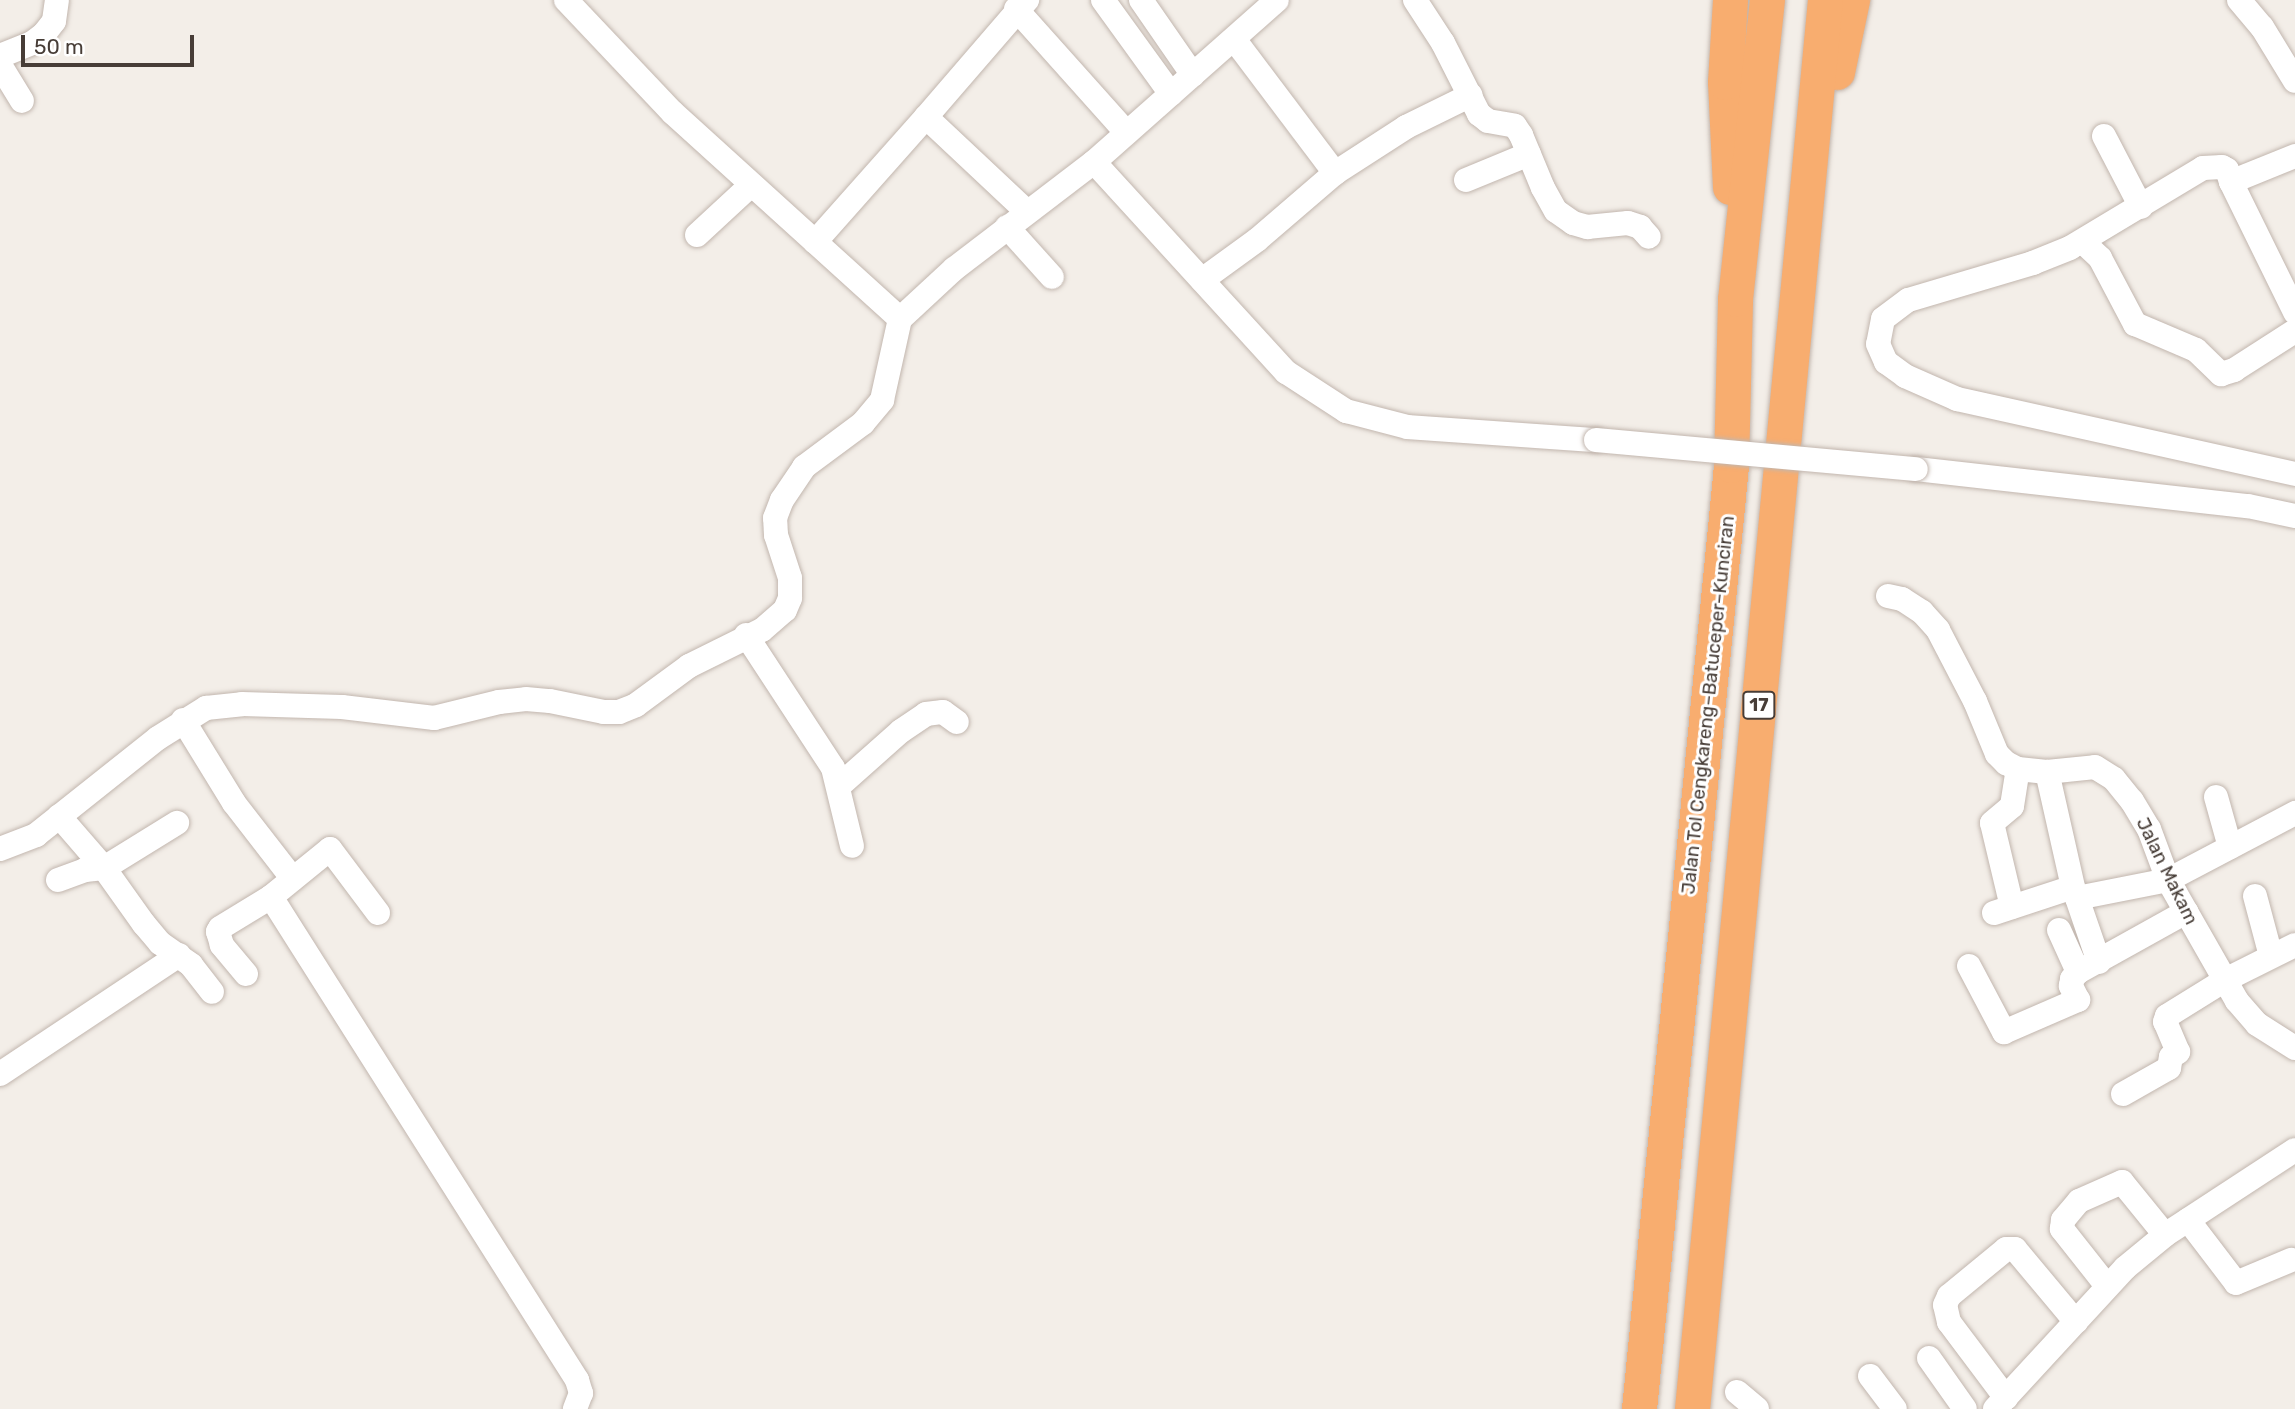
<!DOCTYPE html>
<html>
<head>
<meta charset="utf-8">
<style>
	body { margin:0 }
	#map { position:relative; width:2295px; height:1409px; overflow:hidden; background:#f3eee8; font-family:Rubik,sans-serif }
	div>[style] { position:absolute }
	.roads { filter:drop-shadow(0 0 2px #c2b6ae) drop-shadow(0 0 2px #c2b6ae) }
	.minor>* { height:24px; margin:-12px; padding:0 12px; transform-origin:12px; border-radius:12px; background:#fff }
	.highway>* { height:35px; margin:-17.5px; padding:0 17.5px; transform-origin:17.5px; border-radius:17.5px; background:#f8ad6f }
	.bridges { filter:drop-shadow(0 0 2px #c2b6ae) drop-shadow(0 0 2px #c2b6ae) }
	.minor-bridge>* { height:24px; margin:-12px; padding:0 12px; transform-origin:12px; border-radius:12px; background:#fff }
	span { translate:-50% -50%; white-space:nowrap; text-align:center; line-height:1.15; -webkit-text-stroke:6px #fff; paint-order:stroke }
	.shield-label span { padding:2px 5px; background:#fff; border:2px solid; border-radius:5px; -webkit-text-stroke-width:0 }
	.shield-label { font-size:18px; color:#473d37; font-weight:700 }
	.street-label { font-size:19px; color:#473d37 }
	.scale { position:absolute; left:21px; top:35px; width:173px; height:32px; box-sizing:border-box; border:4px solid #473d37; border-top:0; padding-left:9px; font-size:21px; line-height:24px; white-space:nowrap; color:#473d37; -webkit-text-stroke:5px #fff; paint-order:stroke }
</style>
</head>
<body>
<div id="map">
	<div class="roads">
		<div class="minor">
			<i style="left:566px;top:0;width:154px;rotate:46.6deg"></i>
			<i style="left:672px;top:112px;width:308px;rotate:42.2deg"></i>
			<i style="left:1103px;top:0;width:116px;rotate:54.1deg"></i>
			<i style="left:1141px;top:0;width:91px;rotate:55.3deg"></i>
			<i style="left:1415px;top:0;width:51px;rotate:56.9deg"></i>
			<i style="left:1443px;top:43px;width:80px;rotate:63.1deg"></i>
			<i style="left:1479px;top:114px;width:11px;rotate:38deg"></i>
			<i style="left:1488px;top:121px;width:27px;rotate:10deg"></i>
			<i style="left:1515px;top:126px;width:11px;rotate:56deg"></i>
			<i style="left:1521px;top:135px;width:57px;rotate:67.5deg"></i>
			<i style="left:1543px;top:188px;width:26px;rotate:61deg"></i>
			<i style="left:1556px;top:211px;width:21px;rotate:35deg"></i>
			<i style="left:1573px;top:223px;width:15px;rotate:16deg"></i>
			<i style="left:1587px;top:227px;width:41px;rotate:-5.6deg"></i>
			<i style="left:1628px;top:223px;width:13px;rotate:18deg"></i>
			<i style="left:1640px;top:227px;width:13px;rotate:48deg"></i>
			<i style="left:2239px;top:0;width:35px;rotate:50deg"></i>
			<i style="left:2262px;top:27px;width:63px;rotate:58.6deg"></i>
			<i style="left:1016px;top:9px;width:164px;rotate:48.2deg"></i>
			<i style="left:1234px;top:39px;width:168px;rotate:53deg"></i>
			<i style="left:0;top:56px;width:35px;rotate:-22deg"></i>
			<i style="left:32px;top:43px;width:15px;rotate:-37deg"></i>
			<i style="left:44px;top:34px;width:16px;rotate:-52deg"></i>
			<i style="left:54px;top:21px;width:21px;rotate:-82deg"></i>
			<i style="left:0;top:65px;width:42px;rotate:58.6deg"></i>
			<i style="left:926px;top:117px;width:155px;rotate:-49.2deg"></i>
			<i style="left:2104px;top:136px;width:80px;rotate:62.5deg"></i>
			<i style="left:2295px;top:156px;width:69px;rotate:157.9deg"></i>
			<i style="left:2231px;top:182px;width:13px;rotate:-108deg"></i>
			<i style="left:2227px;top:170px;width:6px;rotate:-149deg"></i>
			<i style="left:2222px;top:167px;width:19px;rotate:177deg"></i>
			<i style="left:2203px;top:168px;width:155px;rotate:149deg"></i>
			<i style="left:2070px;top:248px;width:40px;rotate:158deg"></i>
			<i style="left:2033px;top:263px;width:130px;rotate:163.5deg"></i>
			<i style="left:1908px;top:300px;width:31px;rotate:143deg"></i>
			<i style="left:1883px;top:319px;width:25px;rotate:101deg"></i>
			<i style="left:1878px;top:344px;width:20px;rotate:66deg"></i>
			<i style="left:1886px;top:362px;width:24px;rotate:36deg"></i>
			<i style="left:1905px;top:376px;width:57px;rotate:23.9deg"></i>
			<i style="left:1957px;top:399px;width:346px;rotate:12.5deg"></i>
			<i style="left:1094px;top:162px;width:285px;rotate:47.6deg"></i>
			<i style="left:1286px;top:372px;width:72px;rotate:33deg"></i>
			<i style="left:1346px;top:411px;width:64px;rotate:14.5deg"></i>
			<i style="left:1408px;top:427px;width:188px;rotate:4deg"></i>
			<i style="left:1466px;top:180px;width:68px;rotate:-22.4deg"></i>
			<i style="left:2231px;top:182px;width:145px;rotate:63.8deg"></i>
			<i style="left:1007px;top:227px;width:67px;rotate:48deg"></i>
			<i style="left:697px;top:235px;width:74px;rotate:-42.8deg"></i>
			<i style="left:815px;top:242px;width:167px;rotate:-48.4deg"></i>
			<i style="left:926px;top:117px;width:137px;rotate:43.2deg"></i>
			<i style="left:2084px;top:243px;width:22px;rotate:43deg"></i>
			<i style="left:2100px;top:258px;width:75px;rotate:62.1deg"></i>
			<i style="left:2135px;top:324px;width:66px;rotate:23.1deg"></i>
			<i style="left:2196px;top:350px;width:35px;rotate:44deg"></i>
			<i style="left:2221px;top:374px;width:14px;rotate:-17deg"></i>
			<i style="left:2234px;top:370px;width:72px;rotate:-32.6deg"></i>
			<i style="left:1202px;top:280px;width:68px;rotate:-36deg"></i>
			<i style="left:1257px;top:240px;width:103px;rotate:-40.7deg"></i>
			<i style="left:1335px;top:173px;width:85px;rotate:-32.9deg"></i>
			<i style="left:1406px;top:127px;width:72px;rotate:-26.2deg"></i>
			<i style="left:1916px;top:469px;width:334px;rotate:6.4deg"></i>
			<i style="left:2248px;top:506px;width:48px;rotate:12deg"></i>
			<i style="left:1888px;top:596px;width:14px;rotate:12deg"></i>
			<i style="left:1902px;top:599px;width:24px;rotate:33deg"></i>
			<i style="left:1922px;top:612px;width:24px;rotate:48deg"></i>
			<i style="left:1938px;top:630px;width:80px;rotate:62.5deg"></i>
			<i style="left:1975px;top:701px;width:57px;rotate:67.5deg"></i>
			<i style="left:1997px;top:754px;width:13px;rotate:45deg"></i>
			<i style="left:2006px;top:763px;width:13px;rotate:27deg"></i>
			<i style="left:2018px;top:769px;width:29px;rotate:6deg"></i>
			<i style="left:2047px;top:772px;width:48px;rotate:-5.9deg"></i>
			<i style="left:2095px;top:767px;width:22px;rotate:32deg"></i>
			<i style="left:2114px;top:779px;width:28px;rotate:51deg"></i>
			<i style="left:2132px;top:801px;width:33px;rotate:59deg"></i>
			<i style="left:2149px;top:829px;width:54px;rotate:69.6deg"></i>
			<i style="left:2168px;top:880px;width:139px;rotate:60.3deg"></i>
			<i style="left:2237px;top:1001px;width:30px;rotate:49deg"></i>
			<i style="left:2257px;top:1024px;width:45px;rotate:32.3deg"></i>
			<i style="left:746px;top:635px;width:159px;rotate:56.8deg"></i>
			<i style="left:833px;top:768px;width:80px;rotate:76.3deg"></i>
			<i style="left:183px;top:720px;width:97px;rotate:58.4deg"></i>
			<i style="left:234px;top:803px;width:96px;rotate:52.2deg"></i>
			<i style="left:839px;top:786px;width:83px;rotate:-41.6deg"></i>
			<i style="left:901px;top:731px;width:30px;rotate:-34deg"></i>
			<i style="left:926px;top:714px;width:17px;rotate:-7deg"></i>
			<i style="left:943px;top:712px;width:17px;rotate:36deg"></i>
			<i style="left:2216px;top:797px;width:52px;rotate:74.4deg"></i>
			<i style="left:59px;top:816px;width:69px;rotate:49.1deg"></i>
			<i style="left:104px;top:868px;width:69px;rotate:54.5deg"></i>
			<i style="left:144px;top:924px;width:25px;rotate:50deg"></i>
			<i style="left:160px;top:943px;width:38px;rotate:35deg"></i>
			<i style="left:191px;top:965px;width:34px;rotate:52deg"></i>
			<i style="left:0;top:849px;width:39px;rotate:-21deg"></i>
			<i style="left:36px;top:835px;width:156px;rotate:-38.5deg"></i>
			<i style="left:158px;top:738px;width:57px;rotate:-32deg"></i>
			<i style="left:206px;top:708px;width:36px;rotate:-6deg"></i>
			<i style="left:242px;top:704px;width:100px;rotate:1.7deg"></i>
			<i style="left:342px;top:707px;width:93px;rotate:6.8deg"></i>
			<i style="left:434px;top:718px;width:67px;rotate:-13.8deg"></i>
			<i style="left:499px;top:702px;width:27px;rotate:-6deg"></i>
			<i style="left:526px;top:699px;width:24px;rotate:5deg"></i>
			<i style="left:550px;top:701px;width:55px;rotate:11.5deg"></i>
			<i style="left:604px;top:712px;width:15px"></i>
			<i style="left:619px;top:712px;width:18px;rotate:-22deg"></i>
			<i style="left:636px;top:705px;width:66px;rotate:-36.3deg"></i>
			<i style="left:689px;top:666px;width:81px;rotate:-26.3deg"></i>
			<i style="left:762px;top:630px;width:30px;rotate:-41deg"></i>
			<i style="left:785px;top:610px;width:13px;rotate:-67deg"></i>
			<i style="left:790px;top:598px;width:20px;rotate:-90deg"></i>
			<i style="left:790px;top:578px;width:45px;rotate:-108deg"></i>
			<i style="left:776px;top:535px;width:17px;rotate:-93deg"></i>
			<i style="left:775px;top:518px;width:19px;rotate:-69deg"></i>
			<i style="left:782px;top:500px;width:40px;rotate:-56deg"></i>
			<i style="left:804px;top:467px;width:74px;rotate:-36.7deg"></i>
			<i style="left:863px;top:423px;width:30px;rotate:-50deg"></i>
			<i style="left:882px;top:400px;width:83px;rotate:-77.5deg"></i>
			<i style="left:900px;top:319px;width:74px;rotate:-42.8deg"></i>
			<i style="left:954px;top:269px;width:176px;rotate:-37.4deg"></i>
			<i style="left:1094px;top:162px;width:244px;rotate:-41.5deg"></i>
			<i style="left:58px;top:880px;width:29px;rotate:-20deg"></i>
			<i style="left:85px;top:870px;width:19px;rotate:-6deg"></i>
			<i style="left:104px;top:868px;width:86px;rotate:-31.7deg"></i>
			<i style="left:2255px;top:896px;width:62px;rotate:75.1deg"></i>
			<i style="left:2012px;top:907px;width:86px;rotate:-103.4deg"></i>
			<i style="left:1992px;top:823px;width:26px;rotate:-40deg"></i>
			<i style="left:2012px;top:806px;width:37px;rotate:-81deg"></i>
			<i style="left:378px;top:913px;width:80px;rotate:-126.9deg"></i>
			<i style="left:330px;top:849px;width:76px;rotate:140.9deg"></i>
			<i style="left:271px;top:897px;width:572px;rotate:57.64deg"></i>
			<i style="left:577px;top:1380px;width:14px;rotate:73deg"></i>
			<i style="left:581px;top:1393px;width:17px;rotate:111deg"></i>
			<i style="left:1994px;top:913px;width:83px;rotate:-18.2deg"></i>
			<i style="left:2073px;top:887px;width:118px;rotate:-102.7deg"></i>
			<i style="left:2059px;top:930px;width:46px;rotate:65.7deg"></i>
			<i style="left:2099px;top:962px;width:68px;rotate:-109deg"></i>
			<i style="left:2077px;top:898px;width:93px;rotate:-11.2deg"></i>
			<i style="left:2168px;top:880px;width:144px;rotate:-27.8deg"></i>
			<i style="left:1969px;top:966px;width:75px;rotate:62.1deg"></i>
			<i style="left:2004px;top:1032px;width:81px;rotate:-23.4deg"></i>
			<i style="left:2078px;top:1000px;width:16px;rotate:-117deg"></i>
			<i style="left:2071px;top:986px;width:7px;rotate:-82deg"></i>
			<i style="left:2072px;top:979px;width:9px;rotate:-49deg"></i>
			<i style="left:2078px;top:972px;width:124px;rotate:-29.1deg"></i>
			<i style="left:246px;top:974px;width:38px;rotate:-130deg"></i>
			<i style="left:222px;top:945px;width:14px;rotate:-107deg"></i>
			<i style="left:218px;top:932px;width:4px;rotate:-63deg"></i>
			<i style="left:220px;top:928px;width:60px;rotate:-31.3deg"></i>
			<i style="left:0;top:1074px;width:215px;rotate:-33.6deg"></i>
			<i style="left:2123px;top:1094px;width:53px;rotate:-29.5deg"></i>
			<i style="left:2169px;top:1068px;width:11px;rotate:-80deg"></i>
			<i style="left:2171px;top:1057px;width:9px;rotate:-36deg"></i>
			<i style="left:2178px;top:1052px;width:33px;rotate:-113deg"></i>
			<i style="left:2165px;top:1022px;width:6px;rotate:-72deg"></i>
			<i style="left:2167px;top:1016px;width:68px;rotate:-31.8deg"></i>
			<i style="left:2225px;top:980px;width:78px;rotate:-26.6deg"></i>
			<i style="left:2188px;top:1220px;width:79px;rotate:52.7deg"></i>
			<i style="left:2236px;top:1283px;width:60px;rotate:-22.7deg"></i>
			<i style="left:2107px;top:1286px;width:73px;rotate:-128.3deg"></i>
			<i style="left:2062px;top:1229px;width:9px;rotate:-84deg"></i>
			<i style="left:2063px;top:1220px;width:25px;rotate:-50deg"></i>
			<i style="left:2079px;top:1201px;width:47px;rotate:-23.8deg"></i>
			<i style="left:2122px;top:1182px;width:68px;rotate:50.9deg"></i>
			<i style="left:1929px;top:1358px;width:62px;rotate:54.8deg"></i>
			<i style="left:1870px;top:1376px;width:41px;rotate:52.9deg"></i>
			<i style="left:1737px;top:1392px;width:26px;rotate:40deg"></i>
			<i style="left:2006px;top:1398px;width:95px;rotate:-126.9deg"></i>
			<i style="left:1949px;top:1322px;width:17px;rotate:-103deg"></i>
			<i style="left:1945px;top:1305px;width:10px;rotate:-66deg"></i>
			<i style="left:1949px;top:1296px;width:74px;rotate:-39.5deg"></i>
			<i style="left:2006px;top:1249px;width:9px"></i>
			<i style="left:2015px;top:1249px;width:95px;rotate:50.1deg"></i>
			<i style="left:1995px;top:1409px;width:192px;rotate:-47.3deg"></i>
			<i style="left:2125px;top:1268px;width:52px;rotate:-39.5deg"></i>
			<i style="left:2165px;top:1235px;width:155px;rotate:-33.2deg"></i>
		</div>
		<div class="highway">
			<i style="left:1837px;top:72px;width:74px;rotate:-78.2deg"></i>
			<i style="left:1730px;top:187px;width:105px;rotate:-92.7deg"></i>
			<i style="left:1725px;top:82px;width:82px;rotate:-86.5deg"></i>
			<i style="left:1639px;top:1409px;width:948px;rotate:-84.43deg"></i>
			<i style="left:1731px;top:465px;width:166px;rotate:-88.6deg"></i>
			<i style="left:1735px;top:299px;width:301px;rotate:-83.9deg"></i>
			<i style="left:1692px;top:1409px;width:1415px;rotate:-84.61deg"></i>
		</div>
	</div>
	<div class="bridges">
		<div class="minor-bridge">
			<i style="left:1596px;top:440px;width:321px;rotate:5.2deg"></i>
		</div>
	</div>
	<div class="shield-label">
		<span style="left:1759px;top:705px">17</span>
	</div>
	<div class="street-label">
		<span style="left:1708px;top:705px;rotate:-84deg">Jalan Tol Cengkareng–Batuceper–Kunciran</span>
		<span style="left:2167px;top:871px;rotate:64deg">Jalan Makam</span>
	</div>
	<div class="scale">50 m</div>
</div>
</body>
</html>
